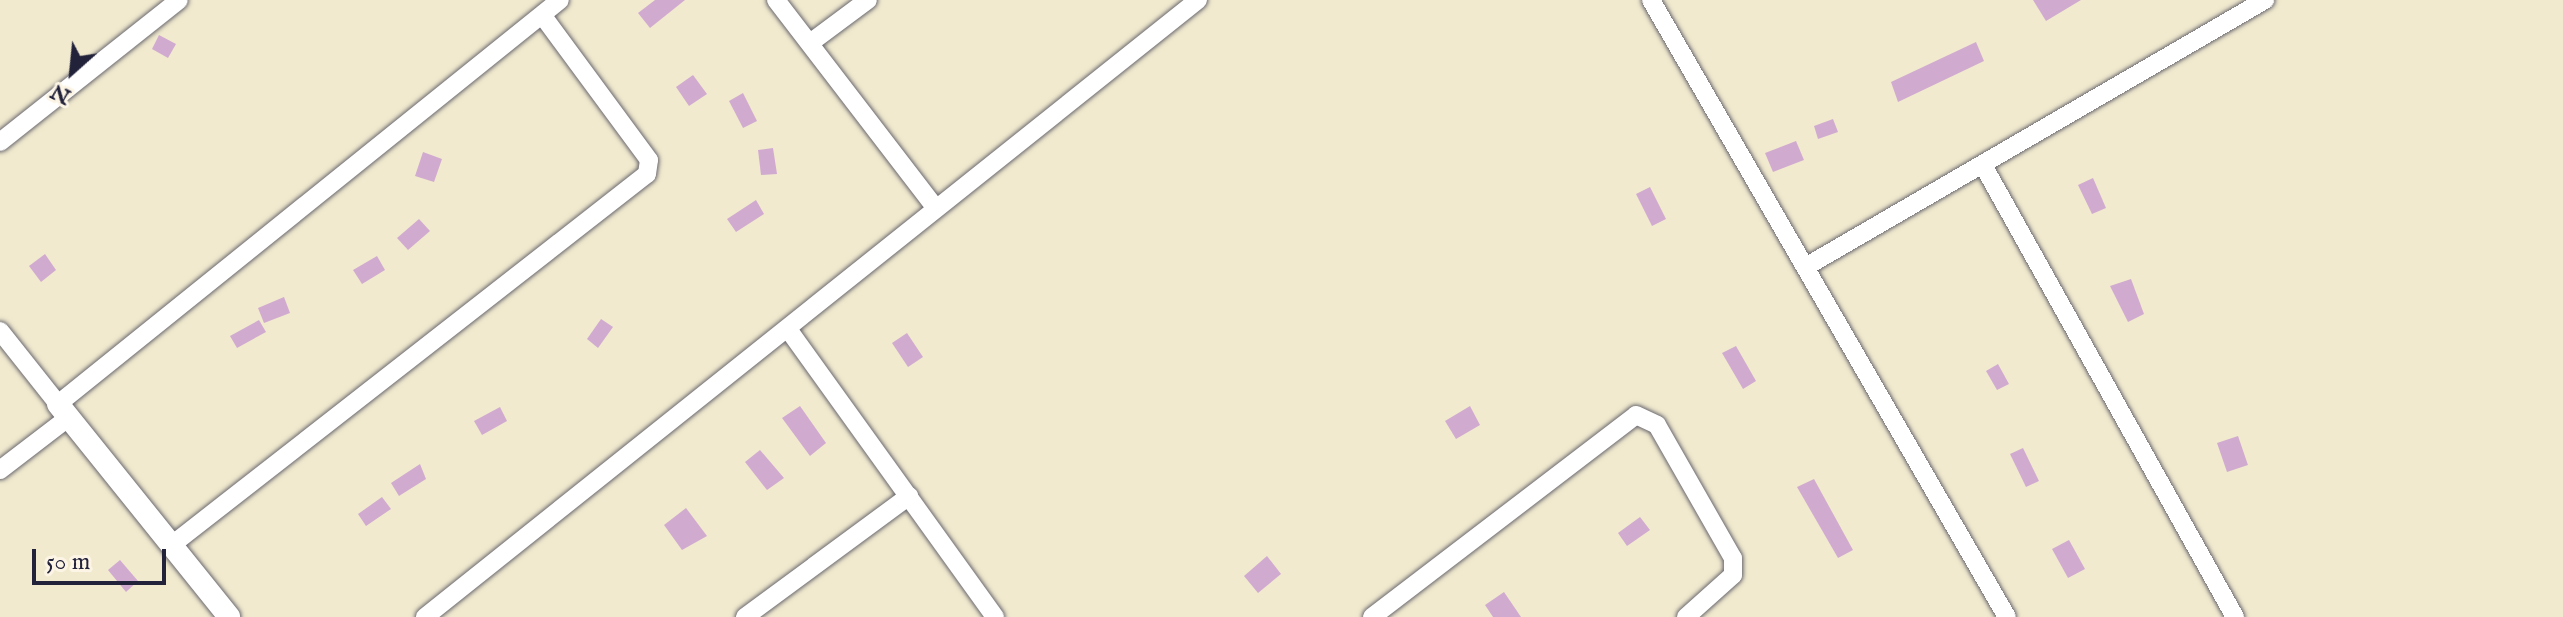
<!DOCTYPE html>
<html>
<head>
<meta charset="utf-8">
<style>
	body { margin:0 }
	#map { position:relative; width:2563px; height:617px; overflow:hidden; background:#f1eacf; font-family:"IM FELL English",serif }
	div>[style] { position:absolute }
	.building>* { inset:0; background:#d1abcf }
	.roads { filter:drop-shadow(0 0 2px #6a686f) drop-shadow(0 0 2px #6a686f) }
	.minor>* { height:18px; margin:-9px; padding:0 9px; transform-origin:9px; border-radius:9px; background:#fff }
	.tertiary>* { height:22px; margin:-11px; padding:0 11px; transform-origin:11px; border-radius:11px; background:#fff }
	span { translate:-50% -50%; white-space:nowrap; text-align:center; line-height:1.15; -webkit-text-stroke:6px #fcf5e5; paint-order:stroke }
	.north { position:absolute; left:32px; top:32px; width:80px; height:80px; -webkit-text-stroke:6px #fcf5e5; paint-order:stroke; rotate:207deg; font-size:22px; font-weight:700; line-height:32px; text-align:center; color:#22223b }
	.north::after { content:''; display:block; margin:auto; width:28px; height:36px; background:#22223b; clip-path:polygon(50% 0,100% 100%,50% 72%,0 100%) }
	.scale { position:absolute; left:32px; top:549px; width:134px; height:36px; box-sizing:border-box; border:4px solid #22223b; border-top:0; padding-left:10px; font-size:24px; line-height:28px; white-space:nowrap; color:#22223b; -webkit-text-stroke:6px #fcf5e5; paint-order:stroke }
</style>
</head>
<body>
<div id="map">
	<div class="building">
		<i style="clip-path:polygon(655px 0,685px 0,650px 28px,638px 13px)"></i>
		<i style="clip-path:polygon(2033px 0,2081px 0,2046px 21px)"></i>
		<i style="clip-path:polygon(159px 35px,176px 44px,168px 58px,152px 49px)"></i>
		<i style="clip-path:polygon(1976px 42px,1984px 61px,1898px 102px,1891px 82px)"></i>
		<i style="clip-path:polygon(693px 75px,707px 94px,689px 106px,676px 87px)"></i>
		<i style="clip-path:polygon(743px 93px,757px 121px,743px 128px,729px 101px)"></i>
		<i style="clip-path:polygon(1833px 119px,1838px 132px,1818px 139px,1814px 126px)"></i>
		<i style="clip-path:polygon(1796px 141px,1804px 160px,1773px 172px,1765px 153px)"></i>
		<i style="clip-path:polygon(773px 148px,777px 174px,761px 175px,758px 150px)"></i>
		<i style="clip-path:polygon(423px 152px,442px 159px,434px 182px,415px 176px)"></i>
		<i style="clip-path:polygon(2093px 178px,2106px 208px,2092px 214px,2078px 185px)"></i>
		<i style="clip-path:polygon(1650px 187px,1666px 219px,1652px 226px,1636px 194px)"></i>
		<i style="clip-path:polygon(756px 200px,764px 214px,736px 232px,727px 219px)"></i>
		<i style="clip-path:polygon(419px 219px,430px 231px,408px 250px,397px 238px)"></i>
		<i style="clip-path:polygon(45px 254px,56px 270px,41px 282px,29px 266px)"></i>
		<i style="clip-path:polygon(377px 256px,385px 270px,362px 284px,353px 270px)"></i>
		<i style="clip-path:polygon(2131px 279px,2144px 314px,2128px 322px,2110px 286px)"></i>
		<i style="clip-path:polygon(284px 297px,290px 313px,264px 323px,258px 308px)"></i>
		<i style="clip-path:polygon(601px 319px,613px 327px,598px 348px,587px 339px)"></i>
		<i style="clip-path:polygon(259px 320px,266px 332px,237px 348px,230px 336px)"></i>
		<i style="clip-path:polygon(907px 333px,923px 357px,908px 367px,892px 343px)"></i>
		<i style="clip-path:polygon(1736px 346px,1756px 381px,1743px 389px,1722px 353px)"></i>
		<i style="clip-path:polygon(1998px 364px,2009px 384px,1997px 390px,1986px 371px)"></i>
		<i style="clip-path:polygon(800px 406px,826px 443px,810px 456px,782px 418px)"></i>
		<i style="clip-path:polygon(1470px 406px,1480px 425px,1456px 439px,1445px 421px)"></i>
		<i style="clip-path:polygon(500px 407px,507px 421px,482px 435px,474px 421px)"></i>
		<i style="clip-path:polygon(2238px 436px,2248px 465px,2227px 472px,2217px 443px)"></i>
		<i style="clip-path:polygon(2023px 448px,2039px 481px,2026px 487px,2010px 454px)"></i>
		<i style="clip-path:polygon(760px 450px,784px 478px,767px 490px,745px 462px)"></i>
		<i style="clip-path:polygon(420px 464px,426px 479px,399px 496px,391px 483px)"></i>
		<i style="clip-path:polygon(1814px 479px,1853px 550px,1838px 558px,1797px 487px)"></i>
		<i style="clip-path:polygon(382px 497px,391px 509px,366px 526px,358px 514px)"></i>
		<i style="clip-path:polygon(686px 508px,707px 536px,682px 550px,664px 525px)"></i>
		<i style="clip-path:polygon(1640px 517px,1650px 530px,1627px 546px,1618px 533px)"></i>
		<i style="clip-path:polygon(2069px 540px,2085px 569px,2068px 578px,2052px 549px)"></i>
		<i style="clip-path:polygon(1267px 556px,1281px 574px,1258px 593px,1244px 576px)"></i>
		<i style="clip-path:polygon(120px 560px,138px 581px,126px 592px,108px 570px)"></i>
		<i style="clip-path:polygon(1504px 592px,1521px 617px,1493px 617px,1485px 605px)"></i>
	</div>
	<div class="roads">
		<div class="minor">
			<i style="left:776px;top:0;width:260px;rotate:52.5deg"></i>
			<i style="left:1651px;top:0;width:712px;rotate:60.02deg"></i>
			<i style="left:810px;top:43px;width:72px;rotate:-36.6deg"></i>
			<i style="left:0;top:142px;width:228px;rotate:-38.4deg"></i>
			<i style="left:1983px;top:165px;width:518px;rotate:60.86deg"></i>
			<i style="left:1807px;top:266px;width:530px;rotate:-30.15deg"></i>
			<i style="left:788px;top:329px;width:355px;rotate:54.3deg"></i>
			<i style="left:0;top:331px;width:93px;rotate:51.5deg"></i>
			<i style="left:58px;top:404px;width:644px;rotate:-38.83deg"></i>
			<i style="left:0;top:470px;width:87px;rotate:-37.5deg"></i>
			<i style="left:173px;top:544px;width:601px;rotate:-37.98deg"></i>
			<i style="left:647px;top:174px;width:14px;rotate:-82deg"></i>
			<i style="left:649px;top:160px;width:180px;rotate:-126.4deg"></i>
			<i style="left:425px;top:617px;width:989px;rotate:-38.6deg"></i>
			<i style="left:745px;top:617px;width:204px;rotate:-36.4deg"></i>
			<i style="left:1372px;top:617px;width:332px;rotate:-37.4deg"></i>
			<i style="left:1636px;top:415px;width:23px;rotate:25deg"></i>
			<i style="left:1657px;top:425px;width:153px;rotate:60.3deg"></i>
			<i style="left:1733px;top:558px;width:17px;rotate:90deg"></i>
			<i style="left:1733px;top:575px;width:63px;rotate:138.2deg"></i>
		</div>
		<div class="tertiary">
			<i style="left:58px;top:404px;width:273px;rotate:51.2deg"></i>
		</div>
	</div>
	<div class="north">N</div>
	<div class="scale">50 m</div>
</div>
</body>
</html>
